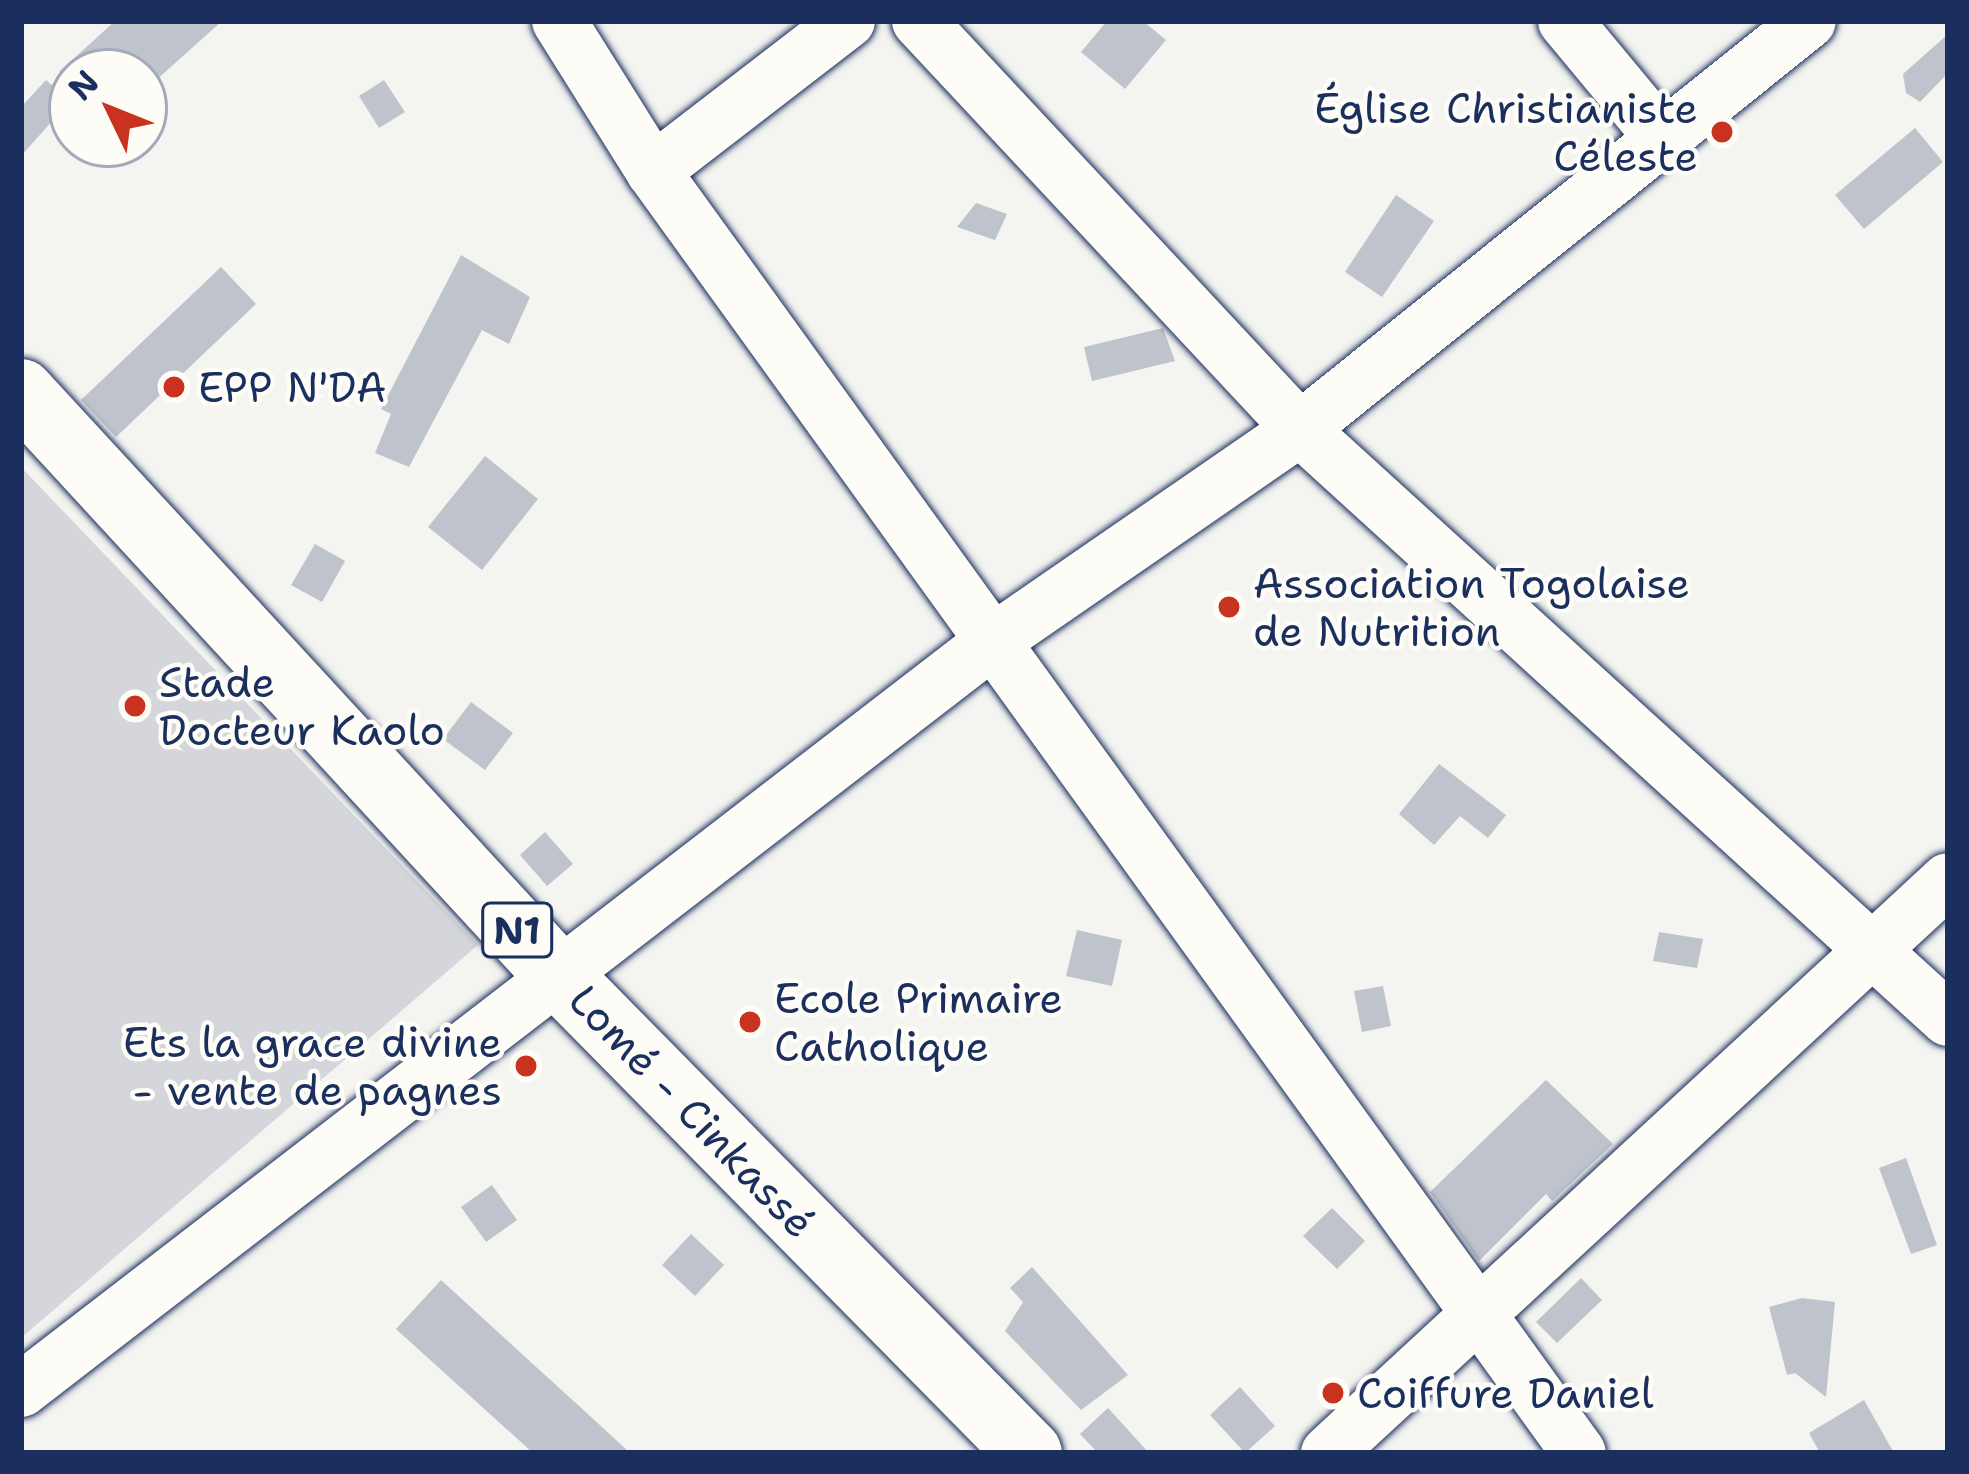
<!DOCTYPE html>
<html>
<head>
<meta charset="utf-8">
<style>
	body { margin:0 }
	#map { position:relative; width:1969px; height:1474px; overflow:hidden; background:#f4f4f1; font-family:"Shantell Sans",sans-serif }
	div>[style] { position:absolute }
	.green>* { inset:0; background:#d4d6db }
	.building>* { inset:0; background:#bfc3cc }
	.roads { filter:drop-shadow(0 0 3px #1b2f5e) drop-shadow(0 0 3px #1b2f5e) }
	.minor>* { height:54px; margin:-27px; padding:0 27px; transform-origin:27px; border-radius:27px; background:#fdfcf7 }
	.highway>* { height:66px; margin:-33px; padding:0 33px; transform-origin:33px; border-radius:33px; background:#fdfcf7 }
	.dots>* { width:33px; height:33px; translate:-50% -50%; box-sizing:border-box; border:6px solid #fdfcf7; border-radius:50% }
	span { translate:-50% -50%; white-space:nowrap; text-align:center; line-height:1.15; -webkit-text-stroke:9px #fdfcf7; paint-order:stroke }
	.shield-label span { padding:3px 9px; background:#fdfcf7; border:3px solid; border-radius:9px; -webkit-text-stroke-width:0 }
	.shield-label { font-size:39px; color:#1b2f5e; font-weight:700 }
	.poi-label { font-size:42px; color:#1b2f5e }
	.right { translate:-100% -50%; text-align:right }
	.left { translate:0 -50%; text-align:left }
	.street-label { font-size:42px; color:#1b2f5e }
	.frame { position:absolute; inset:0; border:24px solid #1b2f5e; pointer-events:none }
	.north { position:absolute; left:48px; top:48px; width:120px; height:120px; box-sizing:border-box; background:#fdfcf7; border:3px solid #a3aaba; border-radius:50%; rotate:313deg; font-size:33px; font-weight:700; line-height:48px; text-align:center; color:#1b2f5e }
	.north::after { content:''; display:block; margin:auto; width:42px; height:54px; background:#c8321e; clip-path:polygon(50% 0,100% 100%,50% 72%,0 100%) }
</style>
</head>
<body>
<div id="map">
	<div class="green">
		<i style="clip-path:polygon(21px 467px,478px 945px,21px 1338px)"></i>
	</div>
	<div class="building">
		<i style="clip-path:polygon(115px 21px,222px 21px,144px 91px,144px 72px,59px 72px)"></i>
		<i style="clip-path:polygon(1107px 21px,1143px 21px,1166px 40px,1125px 89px,1081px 52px)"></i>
		<i style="clip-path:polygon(1948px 34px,1948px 73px,1920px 102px,1906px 93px,1903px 74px)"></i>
		<i style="clip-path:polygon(46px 80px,70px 101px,21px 156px,21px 107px)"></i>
		<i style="clip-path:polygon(384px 80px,405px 112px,379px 128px,359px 96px)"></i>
		<i style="clip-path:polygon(1915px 128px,1943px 162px,1864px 229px,1835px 195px)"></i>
		<i style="clip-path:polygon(1396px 195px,1434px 221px,1382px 297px,1345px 272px)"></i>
		<i style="clip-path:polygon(976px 203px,1007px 214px,995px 240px,957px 227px)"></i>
		<i style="clip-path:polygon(461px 255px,530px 297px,509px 344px,482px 330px,409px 467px,375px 453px,391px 414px,381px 409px)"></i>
		<i style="clip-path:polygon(221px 267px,256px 304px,116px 437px,81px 400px)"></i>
		<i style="clip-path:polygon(1163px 328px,1175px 361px,1092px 381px,1084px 347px)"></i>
		<i style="clip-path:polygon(485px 456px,538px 499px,482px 570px,428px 527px)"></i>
		<i style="clip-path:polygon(315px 544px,345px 561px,322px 602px,291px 585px)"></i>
		<i style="clip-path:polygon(471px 702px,513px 733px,485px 770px,443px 739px)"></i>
		<i style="clip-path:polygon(1439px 764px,1506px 815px,1488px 838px,1460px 816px,1434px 845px,1399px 814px)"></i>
		<i style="clip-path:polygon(545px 832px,573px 864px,547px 886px,520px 855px)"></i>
		<i style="clip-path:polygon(1077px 930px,1122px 940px,1112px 986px,1066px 976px)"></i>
		<i style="clip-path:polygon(1659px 932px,1703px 939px,1697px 968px,1653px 961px)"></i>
		<i style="clip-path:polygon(1383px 986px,1391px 1026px,1362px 1032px,1354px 991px)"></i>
		<i style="clip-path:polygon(1546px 1080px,1613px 1144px,1552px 1201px,1546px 1194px,1479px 1261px,1430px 1192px)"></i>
		<i style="clip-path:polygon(1906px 1158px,1937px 1245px,1911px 1254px,1879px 1168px)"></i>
		<i style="clip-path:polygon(492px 1185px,517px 1220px,486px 1242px,461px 1207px)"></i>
		<i style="clip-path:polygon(1332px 1208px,1365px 1241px,1337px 1269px,1303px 1236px)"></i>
		<i style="clip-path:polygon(691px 1234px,724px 1265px,695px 1296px,662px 1265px)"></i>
		<i style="clip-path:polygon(1032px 1267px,1128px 1375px,1081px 1410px,1005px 1331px,1023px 1302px,1010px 1288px)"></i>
		<i style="clip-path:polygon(1581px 1278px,1602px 1300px,1557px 1343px,1536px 1322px)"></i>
		<i style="clip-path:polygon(441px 1280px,590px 1416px,630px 1453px,533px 1453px,396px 1329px)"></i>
		<i style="clip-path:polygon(1802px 1298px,1835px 1302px,1826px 1397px,1795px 1373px,1787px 1375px,1769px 1307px)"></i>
		<i style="clip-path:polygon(1240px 1387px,1275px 1426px,1245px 1453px,1210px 1415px)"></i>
		<i style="clip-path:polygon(1864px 1400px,1894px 1453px,1820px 1453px,1809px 1433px)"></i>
		<i style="clip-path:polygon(1108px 1408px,1149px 1453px,1098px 1453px,1080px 1434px)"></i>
	</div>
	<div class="roads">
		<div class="minor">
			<i style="left:559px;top:21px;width:177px;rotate:57.9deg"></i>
			<i style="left:653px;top:171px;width:1581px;rotate:54.16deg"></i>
			<i style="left:919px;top:21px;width:558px;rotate:46.96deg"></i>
			<i style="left:1300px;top:429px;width:876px;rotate:42.32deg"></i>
			<i style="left:1565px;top:21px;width:153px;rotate:50.3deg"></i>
			<i style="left:653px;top:171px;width:246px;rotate:-37.6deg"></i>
			<i style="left:21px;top:1390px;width:1231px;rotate:-37.61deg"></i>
			<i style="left:996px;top:639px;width:369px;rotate:-34.6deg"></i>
			<i style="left:1300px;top:429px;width:652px;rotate:-38.71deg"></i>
			<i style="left:1328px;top:1453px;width:844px;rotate:-42.74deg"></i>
		</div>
		<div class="highway">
			<i style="left:21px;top:392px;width:788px;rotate:47.36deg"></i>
			<i style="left:555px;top:972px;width:675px;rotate:45.42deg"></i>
		</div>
	</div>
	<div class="dots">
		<i style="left:1722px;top:132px;background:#c8321e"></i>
		<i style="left:174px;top:387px;background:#c8321e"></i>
		<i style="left:1229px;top:607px;background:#c8321e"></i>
		<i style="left:135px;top:706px;background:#c8321e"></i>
		<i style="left:750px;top:1022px;background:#c8321e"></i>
		<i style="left:526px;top:1066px;background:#c8321e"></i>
		<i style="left:1333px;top:1393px;background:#c8321e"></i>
	</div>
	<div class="shield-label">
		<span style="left:517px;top:930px">N1</span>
	</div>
	<div class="poi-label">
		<span class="right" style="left:1698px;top:132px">Église Christianiste<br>Céleste</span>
		<span class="left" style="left:198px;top:387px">EPP N'DA</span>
		<span class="left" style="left:1253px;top:607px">Association Togolaise<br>de Nutrition</span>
		<span class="left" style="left:159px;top:706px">Stade<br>Docteur Kaolo</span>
		<span class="left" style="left:774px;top:1022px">Ecole Primaire<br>Catholique</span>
		<span class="right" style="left:502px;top:1066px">Ets la grace divine<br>- vente de pagnes</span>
		<span class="left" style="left:1357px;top:1393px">Coiffure Daniel</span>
	</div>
	<div class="street-label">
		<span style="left:692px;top:1111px;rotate:46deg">Lomé - Cinkassé</span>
	</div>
	<div class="frame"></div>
	<div class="north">N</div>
</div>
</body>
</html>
